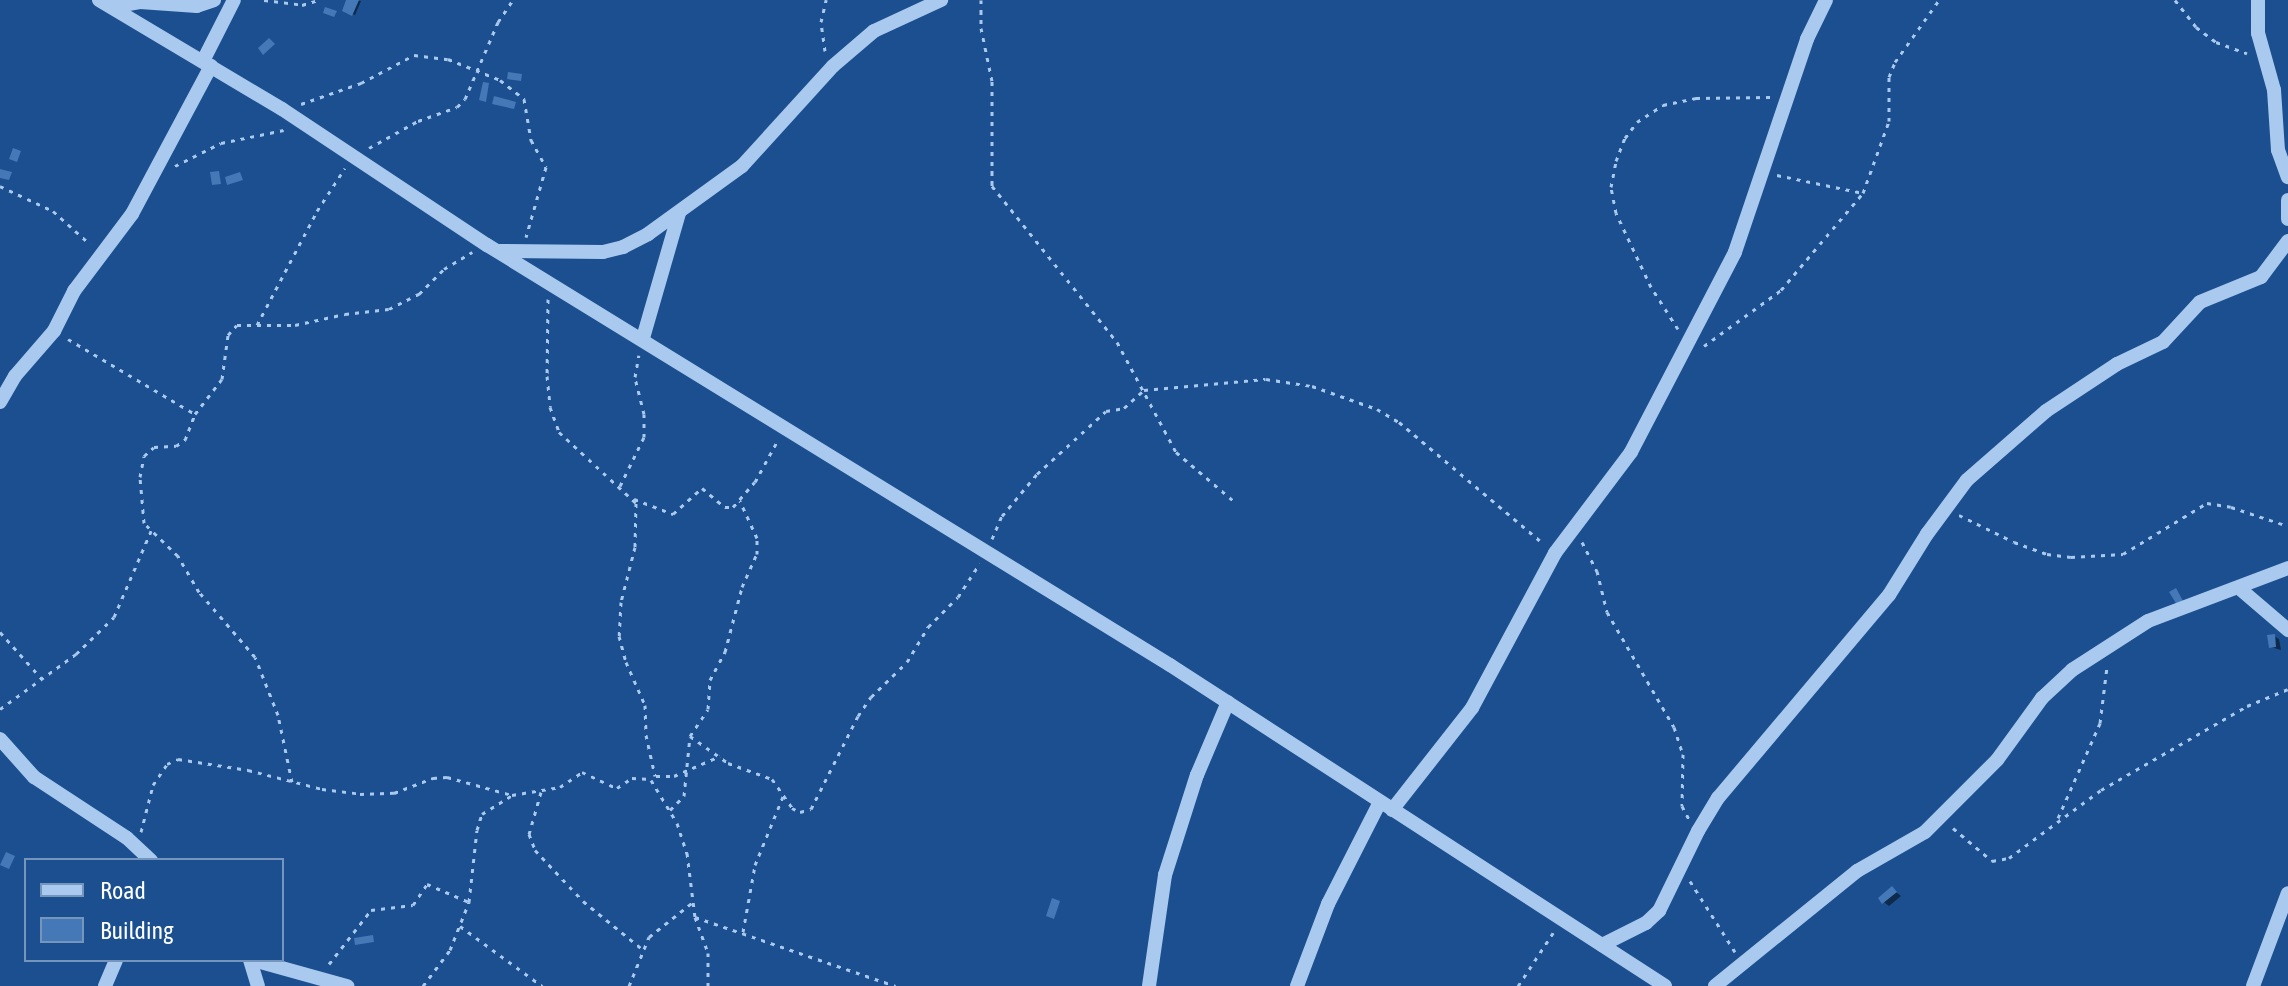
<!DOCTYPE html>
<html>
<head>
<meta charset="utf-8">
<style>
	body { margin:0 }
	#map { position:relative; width:2288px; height:986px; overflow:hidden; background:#1b4f8f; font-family:"Asap Condensed",sans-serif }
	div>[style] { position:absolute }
	.shadow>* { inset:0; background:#0007 }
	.building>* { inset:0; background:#4478b7 }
	.path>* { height:3px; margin-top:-1.5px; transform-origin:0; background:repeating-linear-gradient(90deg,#a9c9ee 0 4px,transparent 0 10px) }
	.minor>* { height:14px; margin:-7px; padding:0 7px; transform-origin:7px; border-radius:7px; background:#a9c9ee }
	span { translate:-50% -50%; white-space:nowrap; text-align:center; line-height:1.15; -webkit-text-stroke:6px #1b4f8f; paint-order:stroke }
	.legend { position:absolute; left:24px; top:858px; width:260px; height:104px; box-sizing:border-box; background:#1b4f8f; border:2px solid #7695bc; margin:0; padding:10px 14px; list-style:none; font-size:24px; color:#fff }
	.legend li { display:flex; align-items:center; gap:16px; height:40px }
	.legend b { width:40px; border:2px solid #7695bc }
</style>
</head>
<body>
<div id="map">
	<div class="shadow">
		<i style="clip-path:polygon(349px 0,361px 1px,355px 15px,344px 11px)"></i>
		<i style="clip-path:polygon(2274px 636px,2279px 639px,2281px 650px,2271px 647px)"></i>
		<i style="clip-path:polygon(1892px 889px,1901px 896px,1889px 906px,1880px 899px)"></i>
	</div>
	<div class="building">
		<i style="clip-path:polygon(346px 0,359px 0,352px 16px,342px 11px)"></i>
		<i style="clip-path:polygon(325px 7px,337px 11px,334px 17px,323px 13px)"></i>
		<i style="clip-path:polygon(269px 38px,275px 44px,263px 55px,258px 48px)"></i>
		<i style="clip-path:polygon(508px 72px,522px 74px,521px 81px,507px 79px)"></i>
		<i style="clip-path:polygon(483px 82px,489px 83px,486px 102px,479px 100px)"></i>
		<i style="clip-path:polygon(494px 96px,516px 102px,514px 109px,492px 104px)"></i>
		<i style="clip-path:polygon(13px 148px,21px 151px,17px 162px,9px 159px)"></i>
		<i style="clip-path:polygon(0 169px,12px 172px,9px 180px,0 178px)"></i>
		<i style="clip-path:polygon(219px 171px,221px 184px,212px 185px,210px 172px)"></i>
		<i style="clip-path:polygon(240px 172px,243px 180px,227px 185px,225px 177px)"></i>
		<i style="clip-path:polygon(2176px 588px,2183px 601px,2177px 605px,2169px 592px)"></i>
		<i style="clip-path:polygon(2275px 634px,2276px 647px,2269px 648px,2267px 635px)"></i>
		<i style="clip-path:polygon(6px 852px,15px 856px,9px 869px,0 865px)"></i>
		<i style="clip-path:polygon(1892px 886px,1897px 892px,1882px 904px,1878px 898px)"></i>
		<i style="clip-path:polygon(1052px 898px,1060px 901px,1054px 919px,1046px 916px)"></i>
		<i style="clip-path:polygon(373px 935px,374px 942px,355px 945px,354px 938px)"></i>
	</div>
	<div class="path">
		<i style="left:264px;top:0;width:38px;rotate:7deg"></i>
		<i style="left:302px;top:5px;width:17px;rotate:-17deg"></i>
		<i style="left:981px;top:0;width:28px;rotate:90deg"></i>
		<i style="left:981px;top:28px;width:54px;rotate:78.3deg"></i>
		<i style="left:992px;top:81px;width:105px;rotate:90deg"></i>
		<i style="left:992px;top:186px;width:200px;rotate:51.3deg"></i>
		<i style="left:1117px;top:342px;width:125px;rotate:61.8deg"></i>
		<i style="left:1176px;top:452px;width:77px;rotate:40.3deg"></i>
		<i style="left:2175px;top:0;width:34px;rotate:52deg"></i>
		<i style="left:2196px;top:27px;width:25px;rotate:37deg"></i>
		<i style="left:2216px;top:42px;width:33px;rotate:20deg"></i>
		<i style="left:825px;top:51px;width:29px;rotate:-98deg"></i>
		<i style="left:821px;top:22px;width:23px;rotate:-77deg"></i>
		<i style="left:301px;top:104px;width:64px;rotate:-19.3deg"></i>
		<i style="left:361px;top:83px;width:60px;rotate:-27.8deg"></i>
		<i style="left:414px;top:55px;width:34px;rotate:7deg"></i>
		<i style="left:448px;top:59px;width:56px;rotate:22deg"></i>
		<i style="left:500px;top:80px;width:31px;rotate:38deg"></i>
		<i style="left:524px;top:99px;width:42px;rotate:80.3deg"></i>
		<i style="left:531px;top:140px;width:31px;rotate:61deg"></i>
		<i style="left:546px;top:167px;width:73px;rotate:105.9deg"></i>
		<i style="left:369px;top:148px;width:56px;rotate:-28.9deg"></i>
		<i style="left:418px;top:121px;width:41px;rotate:-19.7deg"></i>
		<i style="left:457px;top:107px;width:11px;rotate:-45deg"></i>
		<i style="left:465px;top:99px;width:84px;rotate:-66.8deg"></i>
		<i style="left:498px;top:22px;width:27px;rotate:-56deg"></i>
		<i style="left:175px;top:166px;width:51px;rotate:-26.6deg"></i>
		<i style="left:221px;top:143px;width:64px;rotate:-11.7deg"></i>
		<i style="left:1777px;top:175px;width:88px;rotate:11.8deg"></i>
		<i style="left:0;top:186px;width:59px;rotate:25.3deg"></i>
		<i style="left:53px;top:211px;width:50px;rotate:41.7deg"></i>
		<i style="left:548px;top:299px;width:77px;rotate:90.7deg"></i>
		<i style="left:547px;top:376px;width:31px;rotate:84deg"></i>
		<i style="left:550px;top:407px;width:27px;rotate:70deg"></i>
		<i style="left:559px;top:432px;width:105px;rotate:42.7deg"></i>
		<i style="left:636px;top:503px;width:44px;rotate:91.3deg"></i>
		<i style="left:635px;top:547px;width:57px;rotate:104.3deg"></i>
		<i style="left:621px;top:602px;width:34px;rotate:93deg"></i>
		<i style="left:619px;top:636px;width:27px;rotate:75deg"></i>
		<i style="left:626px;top:662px;width:47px;rotate:66.2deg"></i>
		<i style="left:645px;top:705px;width:30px;rotate:88deg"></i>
		<i style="left:646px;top:735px;width:42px;rotate:77.6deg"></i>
		<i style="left:257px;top:325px;width:129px;rotate:-62.2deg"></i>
		<i style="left:317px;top:211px;width:51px;rotate:-56.9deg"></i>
		<i style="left:1678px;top:329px;width:50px;rotate:-122.7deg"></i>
		<i style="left:1651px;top:287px;width:82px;rotate:-115.3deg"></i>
		<i style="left:1616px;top:213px;width:26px;rotate:-101deg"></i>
		<i style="left:1611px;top:187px;width:26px;rotate:-79deg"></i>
		<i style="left:1616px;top:161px;width:25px;rotate:-69deg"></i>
		<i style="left:1625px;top:138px;width:20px;rotate:-53deg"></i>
		<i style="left:1637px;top:122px;width:31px;rotate:-33deg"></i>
		<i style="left:1663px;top:105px;width:34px;rotate:-12deg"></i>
		<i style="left:1696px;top:98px;width:74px;rotate:-0.8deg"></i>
		<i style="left:68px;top:339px;width:147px;rotate:30.6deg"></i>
		<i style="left:1704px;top:346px;width:95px;rotate:-36deg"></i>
		<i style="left:1781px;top:290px;width:127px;rotate:-49.8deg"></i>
		<i style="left:1863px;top:193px;width:77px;rotate:-70.1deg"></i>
		<i style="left:1889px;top:121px;width:44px;rotate:-90deg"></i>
		<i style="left:1889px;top:77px;width:16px;rotate:-68deg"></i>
		<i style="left:1895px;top:62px;width:76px;rotate:-54.6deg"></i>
		<i style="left:620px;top:486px;width:55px;rotate:-63.9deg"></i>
		<i style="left:644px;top:437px;width:23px;rotate:-90deg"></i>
		<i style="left:644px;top:414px;width:38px;rotate:-104deg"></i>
		<i style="left:635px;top:377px;width:22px;rotate:-80deg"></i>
		<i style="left:634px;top:499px;width:42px;rotate:21deg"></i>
		<i style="left:673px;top:514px;width:39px;rotate:-42deg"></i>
		<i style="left:702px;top:488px;width:30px;rotate:40deg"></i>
		<i style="left:725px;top:507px;width:8px"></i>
		<i style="left:733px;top:507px;width:33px;rotate:-49deg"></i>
		<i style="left:755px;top:482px;width:48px;rotate:-61.3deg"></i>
		<i style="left:1959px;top:515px;width:61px;rotate:26.1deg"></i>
		<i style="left:2014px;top:542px;width:35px;rotate:20deg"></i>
		<i style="left:2047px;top:554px;width:24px;rotate:7deg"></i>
		<i style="left:2071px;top:557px;width:52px;rotate:-3.3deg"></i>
		<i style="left:2123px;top:554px;width:98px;rotate:-31.3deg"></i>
		<i style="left:2207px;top:503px;width:24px;rotate:9deg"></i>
		<i style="left:2231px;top:507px;width:60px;rotate:18.4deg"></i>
		<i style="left:992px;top:539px;width:25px;rotate:-67deg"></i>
		<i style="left:1002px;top:516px;width:55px;rotate:-50.2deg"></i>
		<i style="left:1037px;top:474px;width:93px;rotate:-42.4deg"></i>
		<i style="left:1106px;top:411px;width:18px;rotate:-9deg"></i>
		<i style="left:1124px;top:408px;width:27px;rotate:-42deg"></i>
		<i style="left:1144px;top:390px;width:122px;rotate:-5.2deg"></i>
		<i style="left:1266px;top:379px;width:47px;rotate:8.7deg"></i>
		<i style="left:1312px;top:386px;width:69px;rotate:19.5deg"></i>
		<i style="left:1377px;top:409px;width:26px;rotate:31deg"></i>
		<i style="left:1399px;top:422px;width:189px;rotate:40.1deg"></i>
		<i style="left:1582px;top:542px;width:33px;rotate:63deg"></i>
		<i style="left:1597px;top:571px;width:42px;rotate:76.3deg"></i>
		<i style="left:1607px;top:612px;width:133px;rotate:59.8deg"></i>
		<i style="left:1674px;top:727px;width:28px;rotate:72deg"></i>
		<i style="left:1683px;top:754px;width:52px;rotate:91.1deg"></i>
		<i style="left:1682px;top:806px;width:15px;rotate:62deg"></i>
		<i style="left:0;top:632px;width:63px;rotate:48.2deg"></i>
		<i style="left:0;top:709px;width:94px;rotate:-35.9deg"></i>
		<i style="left:76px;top:654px;width:53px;rotate:-44.2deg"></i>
		<i style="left:114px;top:617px;width:94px;rotate:-66.7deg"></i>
		<i style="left:690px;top:736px;width:47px;rotate:35.4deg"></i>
		<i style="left:728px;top:763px;width:47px;rotate:20deg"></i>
		<i style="left:772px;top:779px;width:35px;rotate:55deg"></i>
		<i style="left:792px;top:808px;width:9px;rotate:27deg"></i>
		<i style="left:800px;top:812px;width:11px;rotate:-15deg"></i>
		<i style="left:811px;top:809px;width:104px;rotate:-63.2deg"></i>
		<i style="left:858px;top:716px;width:23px;rotate:-56deg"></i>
		<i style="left:871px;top:697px;width:50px;rotate:-44.2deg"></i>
		<i style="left:907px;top:662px;width:41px;rotate:-59deg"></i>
		<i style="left:928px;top:627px;width:42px;rotate:-45deg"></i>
		<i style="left:958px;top:597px;width:40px;rotate:-57.1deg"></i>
		<i style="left:656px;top:776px;width:18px"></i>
		<i style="left:674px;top:776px;width:50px;rotate:-23.5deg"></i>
		<i style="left:651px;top:780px;width:50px;rotate:58.8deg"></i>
		<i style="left:677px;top:823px;width:32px;rotate:72deg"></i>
		<i style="left:687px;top:853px;width:64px;rotate:82.9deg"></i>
		<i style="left:695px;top:917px;width:38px;rotate:70deg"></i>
		<i style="left:708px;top:953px;width:33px;rotate:90deg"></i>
		<i style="left:292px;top:782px;width:68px;rotate:-101.8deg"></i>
		<i style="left:278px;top:715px;width:62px;rotate:-111.6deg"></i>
		<i style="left:255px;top:657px;width:86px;rotate:-130.7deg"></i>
		<i style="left:199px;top:592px;width:42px;rotate:-120.3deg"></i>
		<i style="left:178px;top:556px;width:47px;rotate:-135.9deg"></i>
		<i style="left:144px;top:523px;width:46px;rotate:-95deg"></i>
		<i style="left:140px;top:477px;width:21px;rotate:-79deg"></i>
		<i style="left:144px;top:456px;width:13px;rotate:-42deg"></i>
		<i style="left:154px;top:447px;width:22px;rotate:-3deg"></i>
		<i style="left:176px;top:446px;width:11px;rotate:-34deg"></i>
		<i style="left:185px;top:440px;width:28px;rotate:-69deg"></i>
		<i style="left:195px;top:414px;width:44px;rotate:-52.4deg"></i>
		<i style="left:222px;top:379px;width:44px;rotate:-82.2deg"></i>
		<i style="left:228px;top:335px;width:13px;rotate:-48deg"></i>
		<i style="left:237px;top:325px;width:58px"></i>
		<i style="left:295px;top:325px;width:51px;rotate:-12.4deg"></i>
		<i style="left:345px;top:314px;width:44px;rotate:-6.5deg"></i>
		<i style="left:389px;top:309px;width:34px;rotate:-27deg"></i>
		<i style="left:419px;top:294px;width:35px;rotate:-45deg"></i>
		<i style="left:444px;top:269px;width:33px;rotate:-31deg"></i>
		<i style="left:541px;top:792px;width:44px;rotate:105.9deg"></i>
		<i style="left:529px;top:834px;width:17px;rotate:69deg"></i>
		<i style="left:535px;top:850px;width:70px;rotate:46.7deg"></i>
		<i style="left:583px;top:901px;width:76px;rotate:39.1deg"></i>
		<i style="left:670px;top:810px;width:20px;rotate:-45deg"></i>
		<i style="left:684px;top:796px;width:60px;rotate:-84.3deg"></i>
		<i style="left:690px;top:736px;width:32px;rotate:-56deg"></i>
		<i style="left:708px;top:709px;width:29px;rotate:-86deg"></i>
		<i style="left:710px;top:680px;width:32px;rotate:-62deg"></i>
		<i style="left:725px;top:652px;width:67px;rotate:-75.3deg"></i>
		<i style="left:742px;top:587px;width:36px;rotate:-66deg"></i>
		<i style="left:757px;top:554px;width:16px;rotate:-90deg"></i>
		<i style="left:757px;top:538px;width:41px;rotate:-114.7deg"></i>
		<i style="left:2058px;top:818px;width:104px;rotate:-66.1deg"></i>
		<i style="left:2100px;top:723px;width:56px;rotate:-82.9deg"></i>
		<i style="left:1953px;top:828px;width:51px;rotate:40.2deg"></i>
		<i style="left:1992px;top:861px;width:17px;rotate:-10deg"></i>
		<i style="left:2009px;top:858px;width:114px;rotate:-36.5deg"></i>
		<i style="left:2101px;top:790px;width:168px;rotate:-29.9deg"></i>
		<i style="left:2247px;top:706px;width:44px;rotate:-22.5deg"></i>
		<i style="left:141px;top:832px;width:49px;rotate:-75.7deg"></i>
		<i style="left:153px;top:785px;width:25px;rotate:-56deg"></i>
		<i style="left:167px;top:764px;width:12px;rotate:-24deg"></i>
		<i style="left:178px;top:759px;width:71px;rotate:8.9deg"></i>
		<i style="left:248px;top:770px;width:76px;rotate:14.4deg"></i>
		<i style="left:322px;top:789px;width:38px;rotate:7deg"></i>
		<i style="left:360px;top:794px;width:34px;rotate:-2deg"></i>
		<i style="left:394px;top:793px;width:42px;rotate:-21deg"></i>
		<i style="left:433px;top:778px;width:14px;rotate:-4deg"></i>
		<i style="left:447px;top:777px;width:67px;rotate:15.5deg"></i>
		<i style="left:1690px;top:881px;width:84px;rotate:57.6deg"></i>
		<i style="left:695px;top:917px;width:212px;rotate:19deg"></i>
		<i style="left:460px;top:926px;width:102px;rotate:36.2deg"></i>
		<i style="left:743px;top:932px;width:68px;rotate:-79.8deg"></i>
		<i style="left:755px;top:865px;width:77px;rotate:-67.8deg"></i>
		<i style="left:329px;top:964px;width:68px;rotate:-52.1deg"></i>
		<i style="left:371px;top:910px;width:42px;rotate:-6.8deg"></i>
		<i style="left:413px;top:905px;width:25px;rotate:-56deg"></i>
		<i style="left:427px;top:884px;width:46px;rotate:23.2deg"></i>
		<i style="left:423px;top:986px;width:45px;rotate:-53.1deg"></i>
		<i style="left:450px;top:950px;width:52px;rotate:-68.4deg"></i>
		<i style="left:469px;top:902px;width:72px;rotate:-83.7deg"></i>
		<i style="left:477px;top:830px;width:17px;rotate:-73deg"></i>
		<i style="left:482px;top:814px;width:36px;rotate:-32deg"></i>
		<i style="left:512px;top:795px;width:49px;rotate:-9.5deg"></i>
		<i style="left:560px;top:787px;width:27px;rotate:-34deg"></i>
		<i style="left:582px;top:772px;width:38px;rotate:25deg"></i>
		<i style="left:617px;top:788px;width:18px;rotate:-34deg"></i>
		<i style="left:632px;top:778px;width:19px;rotate:3deg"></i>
		<i style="left:629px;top:986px;width:53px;rotate:-67.8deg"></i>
		<i style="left:649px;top:937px;width:56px;rotate:-38.5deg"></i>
		<i style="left:1518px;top:986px;width:64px;rotate:-56.6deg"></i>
	</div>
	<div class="minor">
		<i style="left:99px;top:0;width:213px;rotate:30.8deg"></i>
		<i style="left:282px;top:109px;width:246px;rotate:33.6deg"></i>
		<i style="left:487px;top:245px;width:802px;rotate:31.59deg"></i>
		<i style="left:1170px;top:665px;width:590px;rotate:32.96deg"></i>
		<i style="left:2258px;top:0;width:33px;rotate:90deg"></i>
		<i style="left:2258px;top:33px;width:59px;rotate:74.3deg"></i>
		<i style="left:2274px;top:90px;width:60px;rotate:86.2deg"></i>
		<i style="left:2278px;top:150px;width:29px;rotate:70deg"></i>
		<i style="left:112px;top:7px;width:28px;rotate:-10deg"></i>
		<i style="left:140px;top:2px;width:57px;rotate:4deg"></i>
		<i style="left:197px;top:6px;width:18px;rotate:-19deg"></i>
		<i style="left:203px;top:61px;width:68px;rotate:-63.1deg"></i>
		<i style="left:2288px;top:200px;width:19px;rotate:90deg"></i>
		<i style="left:498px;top:251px;width:105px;rotate:0.5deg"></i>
		<i style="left:603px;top:252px;width:21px;rotate:-14deg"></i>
		<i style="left:623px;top:247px;width:28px;rotate:-27deg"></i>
		<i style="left:648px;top:234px;width:116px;rotate:-35.9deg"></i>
		<i style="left:742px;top:166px;width:135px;rotate:-47.7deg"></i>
		<i style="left:833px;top:66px;width:54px;rotate:-40.5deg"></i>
		<i style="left:874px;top:31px;width:74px;rotate:-24.8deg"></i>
		<i style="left:643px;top:338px;width:130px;rotate:-73.9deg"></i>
		<i style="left:0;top:402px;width:30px;rotate:-60deg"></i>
		<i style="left:15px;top:376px;width:60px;rotate:-49.1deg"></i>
		<i style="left:54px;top:331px;width:45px;rotate:-63.4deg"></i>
		<i style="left:74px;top:291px;width:96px;rotate:-53deg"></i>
		<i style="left:132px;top:214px;width:168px;rotate:-61.9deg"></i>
		<i style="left:2239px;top:588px;width:65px;rotate:40.6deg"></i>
		<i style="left:0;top:739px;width:51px;rotate:48.2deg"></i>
		<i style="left:34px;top:777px;width:111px;rotate:33.3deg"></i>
		<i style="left:127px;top:838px;width:33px;rotate:43deg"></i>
		<i style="left:1392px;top:810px;width:130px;rotate:-51.9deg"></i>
		<i style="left:1472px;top:708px;width:176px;rotate:-61.8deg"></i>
		<i style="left:1555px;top:553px;width:126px;rotate:-53deg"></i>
		<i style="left:1631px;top:452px;width:225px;rotate:-62.5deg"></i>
		<i style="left:1735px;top:252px;width:225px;rotate:-71.3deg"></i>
		<i style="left:1807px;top:39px;width:43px;rotate:-64deg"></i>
		<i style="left:1602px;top:945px;width:49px;rotate:-26.6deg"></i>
		<i style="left:1646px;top:923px;width:18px;rotate:-43deg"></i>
		<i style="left:1659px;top:911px;width:89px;rotate:-64deg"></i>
		<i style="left:1698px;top:831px;width:39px;rotate:-59deg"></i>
		<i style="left:1718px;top:798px;width:265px;rotate:-49.9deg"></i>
		<i style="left:1889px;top:595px;width:72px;rotate:-58.1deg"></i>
		<i style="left:1927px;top:534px;width:67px;rotate:-53.5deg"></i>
		<i style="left:1967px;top:480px;width:105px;rotate:-41.1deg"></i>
		<i style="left:2046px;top:411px;width:85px;rotate:-33.5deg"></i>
		<i style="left:2117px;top:364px;width:51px;rotate:-25.6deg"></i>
		<i style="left:2163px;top:342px;width:54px;rotate:-47.2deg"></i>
		<i style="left:2200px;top:302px;width:66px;rotate:-22.3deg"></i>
		<i style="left:2261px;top:277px;width:45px;rotate:-53.1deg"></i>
		<i style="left:250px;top:960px;width:27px;rotate:73deg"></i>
		<i style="left:253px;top:960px;width:98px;rotate:15.5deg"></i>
		<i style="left:105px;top:986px;width:28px;rotate:-67deg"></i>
		<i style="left:1149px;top:986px;width:112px;rotate:-81.8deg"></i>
		<i style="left:1165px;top:875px;width:105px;rotate:-72.3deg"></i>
		<i style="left:1197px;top:775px;width:79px;rotate:-67deg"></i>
		<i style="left:1297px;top:986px;width:88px;rotate:-69.3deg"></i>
		<i style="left:1328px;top:904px;width:114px;rotate:-63deg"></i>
		<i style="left:1715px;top:986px;width:183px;rotate:-39deg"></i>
		<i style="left:1857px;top:871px;width:78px;rotate:-29.8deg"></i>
		<i style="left:1925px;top:832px;width:102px;rotate:-45deg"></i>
		<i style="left:1997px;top:760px;width:77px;rotate:-54deg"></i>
		<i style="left:2042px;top:698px;width:41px;rotate:-43deg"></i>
		<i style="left:2072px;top:670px;width:90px;rotate:-32.8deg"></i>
		<i style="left:2148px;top:621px;width:150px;rotate:-20.7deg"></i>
		<i style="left:2253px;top:986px;width:99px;rotate:-69.4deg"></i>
	</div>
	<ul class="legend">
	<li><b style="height:10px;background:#a9c9ee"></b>Road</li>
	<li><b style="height:22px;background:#4478b7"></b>Building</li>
	</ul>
</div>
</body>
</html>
